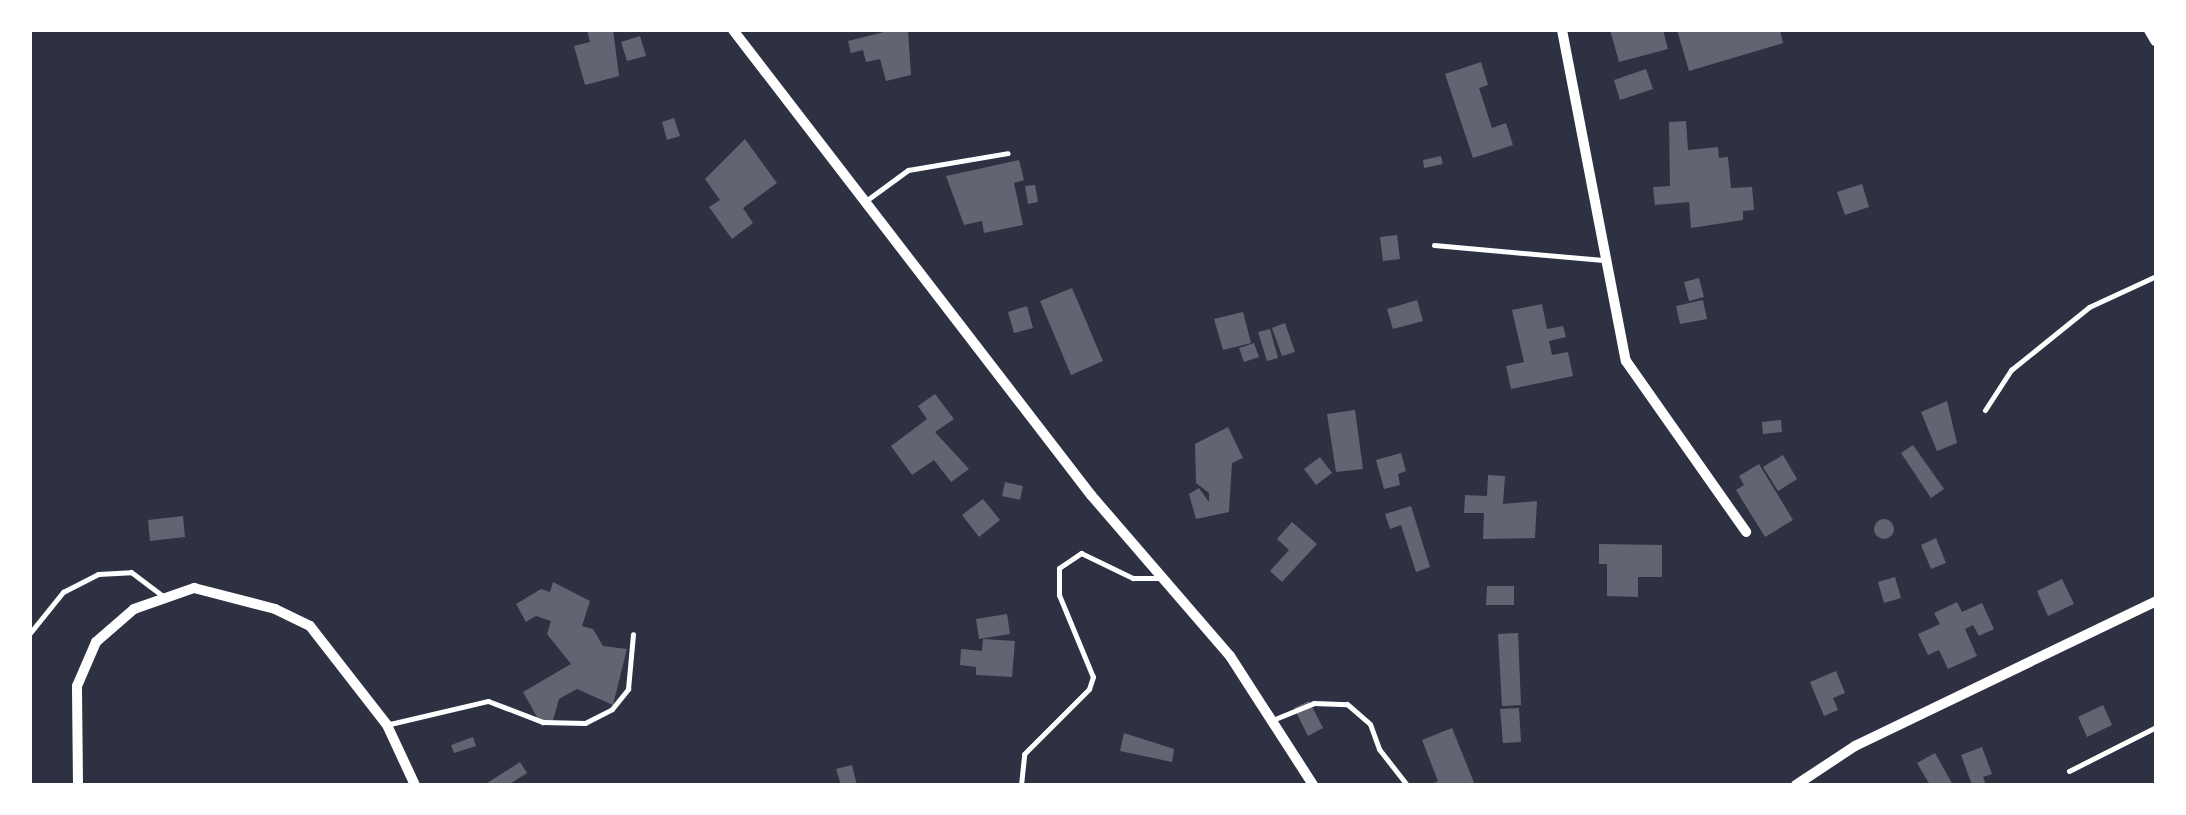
<!DOCTYPE html>
<html>
<head>
<meta charset="utf-8">
<style>
	body { margin:0 }
	#map { position:relative; width:2186px; height:815px; overflow:hidden; background:#2d3142; font-family:Figtree,sans-serif }
	div>[style] { position:absolute }
	.building>* { inset:0; background:#626471 }
	.round { border-radius:50% }
	.service>* { height:5px; margin:-2.5px; padding:0 2.5px; transform-origin:2.5px; border-radius:2.5px; background:#fff }
	.minor>* { height:10px; margin:-5px; padding:0 5px; transform-origin:5px; border-radius:5px; background:#fff }
	.tertiary>* { height:12px; margin:-6px; padding:0 6px; transform-origin:6px; border-radius:6px; background:#fff }
	span { translate:-50% -50%; white-space:nowrap; text-align:center; line-height:1.15; -webkit-text-stroke:8px #fff; paint-order:stroke }
	.frame { position:absolute; inset:0; border:32px solid #fff; pointer-events:none }
</style>
</head>
<body>
<div id="map">
	<div class="building">
		<i style="clip-path:polygon(587px 30px,613px 30px,619px 76px,585px 85px,574px 46px,590px 42px)"></i>
		<i style="clip-path:polygon(892px 30px,908px 30px,911px 75px,886px 81px,880px 59px,866px 62px,863px 50px,851px 53px,848px 41px)"></i>
		<i style="clip-path:polygon(1610px 30px,1663px 30px,1668px 49px,1619px 62px)"></i>
		<i style="clip-path:polygon(1677px 30px,1780px 30px,1783px 43px,1689px 71px)"></i>
		<i style="clip-path:polygon(640px 36px,646px 56px,627px 61px,621px 42px)"></i>
		<i style="clip-path:polygon(1481px 62px,1488px 85px,1479px 88px,1492px 128px,1506px 123px,1513px 145px,1473px 158px,1445px 74px)"></i>
		<i style="clip-path:polygon(1646px 69px,1653px 89px,1620px 100px,1614px 80px)"></i>
		<i style="clip-path:polygon(674px 118px,680px 136px,667px 140px,662px 122px)"></i>
		<i style="clip-path:polygon(1686px 121px,1688px 150px,1718px 147px,1719px 158px,1728px 157px,1731px 188px,1752px 187px,1754px 210px,1743px 211px,1743px 220px,1691px 228px,1689px 202px,1655px 205px,1653px 187px,1670px 186px,1669px 122px)"></i>
		<i style="clip-path:polygon(745px 139px,777px 183px,743px 208px,753px 223px,732px 239px,709px 207px,720px 200px,705px 179px)"></i>
		<i style="clip-path:polygon(1441px 156px,1443px 164px,1424px 168px,1423px 160px)"></i>
		<i style="clip-path:polygon(1019px 160px,1024px 180px,1014px 183px,1023px 225px,984px 233px,982px 221px,964px 225px,946px 176px)"></i>
		<i style="clip-path:polygon(1862px 184px,1869px 207px,1845px 215px,1837px 192px)"></i>
		<i style="clip-path:polygon(1035px 185px,1038px 202px,1028px 204px,1025px 186px)"></i>
		<i style="clip-path:polygon(1397px 235px,1400px 259px,1383px 261px,1380px 237px)"></i>
		<i style="clip-path:polygon(1699px 278px,1704px 297px,1689px 301px,1684px 282px)"></i>
		<i style="clip-path:polygon(1072px 288px,1103px 361px,1071px 375px,1040px 301px)"></i>
		<i style="clip-path:polygon(1417px 300px,1423px 321px,1393px 329px,1387px 309px)"></i>
		<i style="clip-path:polygon(1703px 300px,1707px 319px,1680px 324px,1676px 306px)"></i>
		<i style="clip-path:polygon(1542px 304px,1547px 329px,1563px 326px,1566px 337px,1549px 341px,1552px 355px,1568px 352px,1573px 376px,1511px 389px,1506px 366px,1524px 362px,1512px 310px)"></i>
		<i style="clip-path:polygon(1027px 306px,1033px 328px,1014px 333px,1008px 312px)"></i>
		<i style="clip-path:polygon(1243px 312px,1251px 343px,1223px 350px,1214px 319px)"></i>
		<i style="clip-path:polygon(1285px 323px,1295px 352px,1282px 356px,1272px 328px)"></i>
		<i style="clip-path:polygon(1270px 329px,1278px 358px,1267px 361px,1258px 332px)"></i>
		<i style="clip-path:polygon(1254px 343px,1259px 357px,1244px 362px,1239px 348px)"></i>
		<i style="clip-path:polygon(935px 394px,954px 419px,935px 432px,969px 469px,951px 482px,934px 460px,912px 475px,891px 446px,927px 419px,918px 406px)"></i>
		<i style="clip-path:polygon(1947px 401px,1957px 443px,1937px 451px,1921px 412px)"></i>
		<i style="clip-path:polygon(1355px 410px,1363px 469px,1336px 472px,1327px 414px)"></i>
		<i style="clip-path:polygon(1781px 420px,1782px 432px,1763px 434px,1762px 422px)"></i>
		<i style="clip-path:polygon(1228px 427px,1243px 458px,1232px 463px,1229px 512px,1196px 519px,1189px 494px,1199px 488px,1209px 502px,1209px 493px,1196px 483px,1195px 444px)"></i>
		<i style="clip-path:polygon(1913px 445px,1944px 489px,1931px 498px,1901px 453px)"></i>
		<i style="clip-path:polygon(1401px 453px,1406px 471px,1398px 474px,1400px 485px,1384px 489px,1376px 460px)"></i>
		<i style="clip-path:polygon(1783px 455px,1797px 479px,1778px 491px,1763px 467px)"></i>
		<i style="clip-path:polygon(1320px 457px,1332px 473px,1316px 485px,1304px 469px)"></i>
		<i style="clip-path:polygon(1759px 464px,1793px 520px,1765px 537px,1736px 490px,1744px 485px,1739px 476px)"></i>
		<i style="clip-path:polygon(1488px 475px,1505px 476px,1503px 504px,1537px 501px,1535px 538px,1483px 539px,1484px 513px,1464px 513px,1465px 495px,1487px 496px)"></i>
		<i style="clip-path:polygon(1005px 482px,1023px 486px,1020px 500px,1002px 496px)"></i>
		<i style="clip-path:polygon(983px 499px,1000px 520px,979px 537px,962px 515px)"></i>
		<i style="clip-path:polygon(1411px 506px,1430px 567px,1416px 572px,1401px 525px,1390px 529px,1385px 514px)"></i>
		<i style="clip-path:polygon(183px 516px,185px 537px,150px 541px,148px 520px)"></i>
		<i class="round" style="left:1874px;top:519px;width:20px;height:20px"></i>
		<i style="clip-path:polygon(1292px 522px,1317px 544px,1282px 582px,1270px 571px,1289px 550px,1277px 539px)"></i>
		<i style="clip-path:polygon(1936px 538px,1946px 563px,1931px 569px,1921px 545px)"></i>
		<i style="clip-path:polygon(1599px 544px,1662px 545px,1662px 577px,1638px 577px,1638px 597px,1607px 596px,1607px 564px,1599px 564px)"></i>
		<i style="clip-path:polygon(1895px 577px,1901px 598px,1884px 603px,1878px 582px)"></i>
		<i style="clip-path:polygon(2062px 579px,2074px 604px,2048px 616px,2037px 591px)"></i>
		<i style="clip-path:polygon(553px 582px,590px 601px,582px 626px,593px 629px,603px 646px,627px 649px,613px 705px,577px 689px,559px 699px,553px 720px,542px 726px,523px 692px,571px 664px,547px 634px,551px 621px,536px 616px,526px 622px,516px 604px,541px 589px,550px 592px)"></i>
		<i style="clip-path:polygon(1487px 586px,1514px 586px,1514px 605px,1486px 605px)"></i>
		<i style="clip-path:polygon(1957px 602px,1962px 612px,1982px 603px,1994px 629px,1979px 636px,1973px 625px,1965px 629px,1977px 656px,1948px 669px,1939px 650px,1928px 655px,1918px 634px,1940px 624px,1934px 613px)"></i>
		<i style="clip-path:polygon(1007px 614px,1010px 634px,979px 639px,976px 619px)"></i>
		<i style="clip-path:polygon(1518px 633px,1521px 705px,1502px 706px,1498px 634px)"></i>
		<i style="clip-path:polygon(983px 639px,1015px 641px,1012px 677px,976px 675px,976px 667px,960px 665px,961px 649px,982px 651px)"></i>
		<i style="clip-path:polygon(1836px 671px,1845px 693px,1833px 698px,1838px 710px,1824px 716px,1810px 682px)"></i>
		<i style="clip-path:polygon(1309px 701px,1323px 728px,1308px 736px,1294px 708px)"></i>
		<i style="clip-path:polygon(2103px 705px,2112px 725px,2087px 737px,2078px 717px)"></i>
		<i style="clip-path:polygon(1519px 708px,1521px 742px,1503px 743px,1500px 709px)"></i>
		<i style="clip-path:polygon(1452px 728px,1475px 785px,1429px 785px,1438px 781px,1422px 740px)"></i>
		<i style="clip-path:polygon(1124px 733px,1174px 749px,1172px 762px,1120px 751px)"></i>
		<i style="clip-path:polygon(473px 737px,476px 746px,454px 753px,451px 745px)"></i>
		<i style="clip-path:polygon(1982px 747px,1992px 774px,1983px 777px,1986px 785px,1972px 785px,1961px 755px)"></i>
		<i style="clip-path:polygon(1935px 753px,1953px 785px,1930px 785px,1917px 763px)"></i>
		<i style="clip-path:polygon(520px 762px,527px 773px,508px 785px,484px 785px)"></i>
		<i style="clip-path:polygon(852px 765px,857px 785px,841px 785px,836px 769px)"></i>
	</div>
	<div class="service">
		<i style="left:867px;top:200px;width:51px;rotate:-36.2deg"></i>
		<i style="left:908px;top:170px;width:101px;rotate:-9.6deg"></i>
		<i style="left:1434px;top:245px;width:170px;rotate:5.1deg"></i>
		<i style="left:1985px;top:410px;width:48px;rotate:-57deg"></i>
		<i style="left:2011px;top:370px;width:100px;rotate:-38.9deg"></i>
		<i style="left:2089px;top:307px;width:74px;rotate:-24.8deg"></i>
		<i style="left:30px;top:633px;width:53px;rotate:-51.2deg"></i>
		<i style="left:63px;top:592px;width:39px;rotate:-27deg"></i>
		<i style="left:98px;top:574px;width:33px;rotate:-3deg"></i>
		<i style="left:131px;top:572px;width:39px;rotate:37deg"></i>
		<i style="left:1275px;top:719px;width:42px;rotate:-22.3deg"></i>
		<i style="left:1314px;top:703px;width:33px;rotate:2deg"></i>
		<i style="left:1347px;top:704px;width:30px;rotate:41deg"></i>
		<i style="left:1370px;top:724px;width:27px;rotate:70deg"></i>
		<i style="left:1379px;top:749px;width:46px;rotate:52.1deg"></i>
		<i style="left:390px;top:724px;width:101px;rotate:-13.2deg"></i>
		<i style="left:488px;top:701px;width:59px;rotate:20.9deg"></i>
		<i style="left:543px;top:722px;width:42px;rotate:1.4deg"></i>
		<i style="left:585px;top:723px;width:30px;rotate:-27deg"></i>
		<i style="left:612px;top:709px;width:26px;rotate:-51deg"></i>
		<i style="left:628px;top:689px;width:55px;rotate:-84.8deg"></i>
		<i style="left:2069px;top:771px;width:97px;rotate:-26.8deg"></i>
		<i style="left:1021px;top:785px;width:31px;rotate:-84deg"></i>
		<i style="left:1024px;top:754px;width:92px;rotate:-45deg"></i>
		<i style="left:1089px;top:689px;width:13px;rotate:-72deg"></i>
		<i style="left:1093px;top:677px;width:89px;rotate:-112.5deg"></i>
		<i style="left:1059px;top:595px;width:27px;rotate:-90deg"></i>
		<i style="left:1059px;top:568px;width:27px;rotate:-34deg"></i>
		<i style="left:1081px;top:553px;width:58px;rotate:25.7deg"></i>
		<i style="left:1133px;top:578px;width:27px"></i>
	</div>
	<div class="minor">
		<i style="left:733px;top:30px;width:587px;rotate:52.41deg"></i>
		<i style="left:1091px;top:495px;width:213px;rotate:49.2deg"></i>
		<i style="left:1230px;top:656px;width:153px;rotate:57.2deg"></i>
		<i style="left:1562px;top:30px;width:337px;rotate:79.1deg"></i>
		<i style="left:1626px;top:361px;width:209px;rotate:54.9deg"></i>
		<i style="left:78px;top:785px;width:99px;rotate:-90.6deg"></i>
		<i style="left:77px;top:686px;width:48px;rotate:-66.6deg"></i>
		<i style="left:96px;top:642px;width:50px;rotate:-41deg"></i>
		<i style="left:134px;top:609px;width:64px;rotate:-19.3deg"></i>
		<i style="left:194px;top:588px;width:84px;rotate:14.5deg"></i>
		<i style="left:275px;top:609px;width:39px;rotate:26deg"></i>
		<i style="left:310px;top:626px;width:125px;rotate:52.1deg"></i>
		<i style="left:387px;top:725px;width:66px;rotate:65deg"></i>
		<i style="left:1796px;top:785px;width:71px;rotate:-33.5deg"></i>
		<i style="left:1855px;top:746px;width:334px;rotate:-25.7deg"></i>
	</div>
	<div class="tertiary">
		<i style="left:2150px;top:30px;width:12px;rotate:59deg"></i>
	</div>
	<div class="frame"></div>
</div>
</body>
</html>
